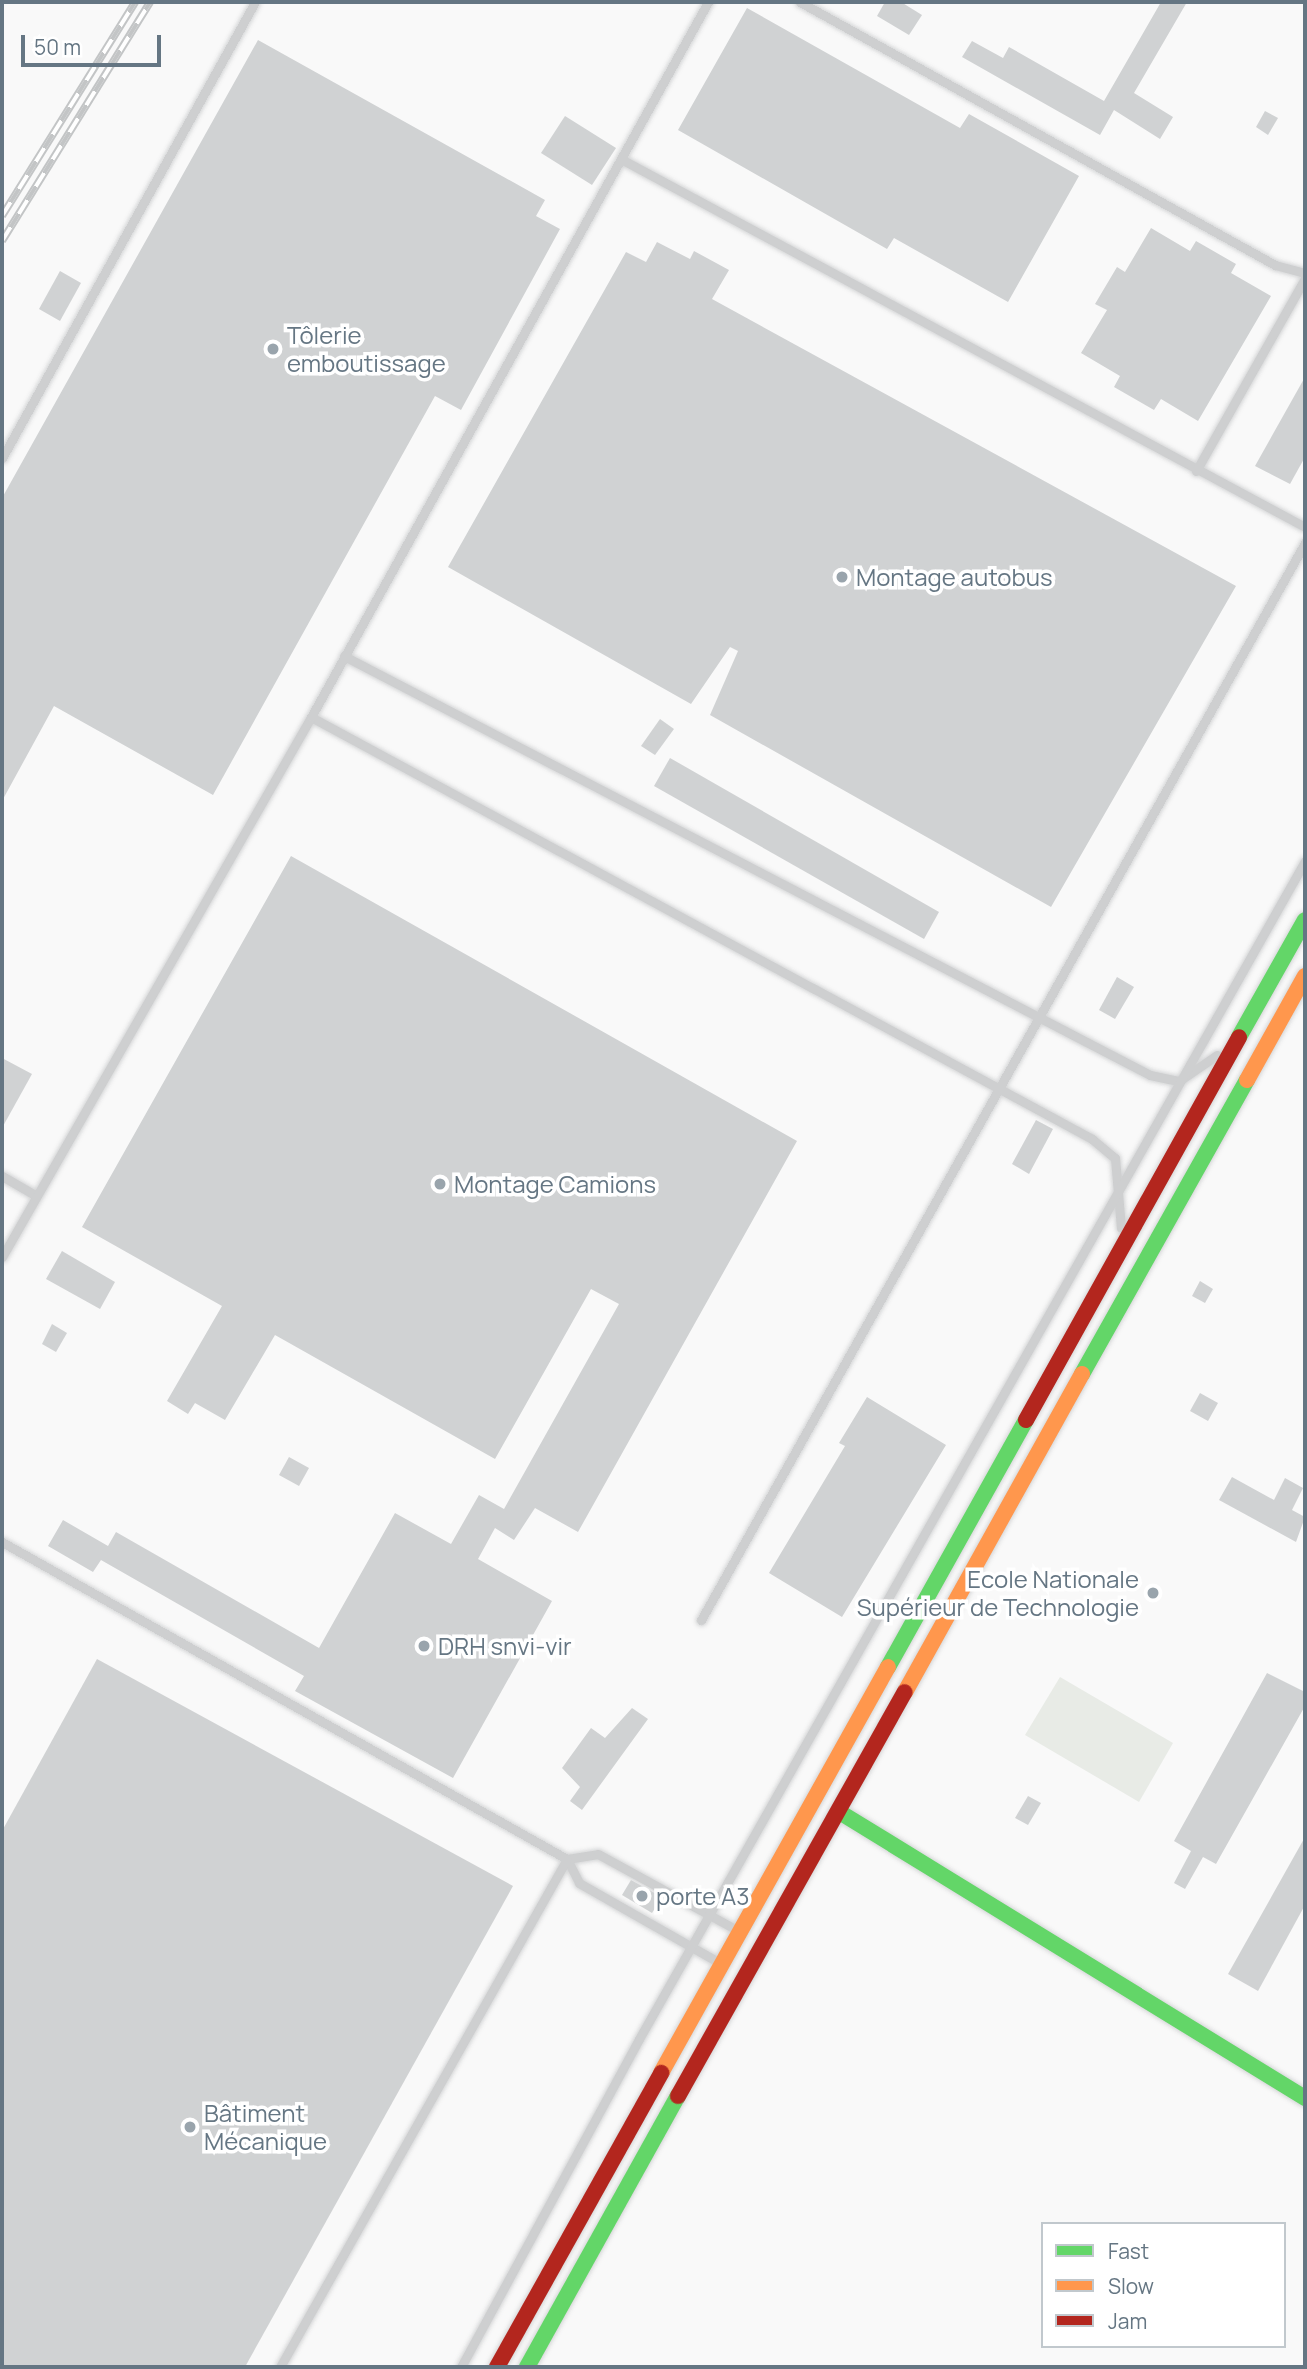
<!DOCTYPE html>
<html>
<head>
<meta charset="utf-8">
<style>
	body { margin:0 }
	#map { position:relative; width:1307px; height:2369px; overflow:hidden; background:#f9f9f9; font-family:Manrope,sans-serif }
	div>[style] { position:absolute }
	.green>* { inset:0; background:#e8ebe6 }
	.building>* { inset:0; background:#d0d2d3 }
	.roads { filter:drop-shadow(0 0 2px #d5d6d7) drop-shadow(0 0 2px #d5d6d7) }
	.lane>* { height:9px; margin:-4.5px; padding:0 4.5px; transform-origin:4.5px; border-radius:4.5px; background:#cecfd0 }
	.fast>* { height:16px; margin:-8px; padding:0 8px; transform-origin:8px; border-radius:8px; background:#63d668 }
	.slow>* { height:16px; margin:-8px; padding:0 8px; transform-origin:8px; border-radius:8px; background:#ff974d }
	.jam>* { height:16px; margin:-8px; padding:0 8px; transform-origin:8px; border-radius:8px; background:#b3261e }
	.rail>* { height:8px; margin-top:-4px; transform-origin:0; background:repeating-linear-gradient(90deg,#fff 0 16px,#c3c5c6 0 32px); box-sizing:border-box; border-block:2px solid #c3c5c6 }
	.dots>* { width:19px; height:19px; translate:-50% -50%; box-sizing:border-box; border:4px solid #fff; border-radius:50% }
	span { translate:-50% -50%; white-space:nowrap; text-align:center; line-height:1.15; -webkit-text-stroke:7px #fff; paint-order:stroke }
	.poi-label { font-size:24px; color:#657683 }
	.left { translate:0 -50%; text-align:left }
	.right { translate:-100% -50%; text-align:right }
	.frame { position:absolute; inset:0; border:4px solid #657683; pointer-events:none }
	.legend { position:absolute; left:1041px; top:2222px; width:245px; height:126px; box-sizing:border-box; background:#fff; border:2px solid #c1c8cd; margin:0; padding:9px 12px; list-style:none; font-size:21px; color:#657683 }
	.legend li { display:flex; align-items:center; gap:14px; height:35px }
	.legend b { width:35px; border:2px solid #c1c8cd }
	.scale { position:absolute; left:21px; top:35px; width:140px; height:32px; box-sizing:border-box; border:4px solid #657683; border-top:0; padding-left:9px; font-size:21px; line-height:24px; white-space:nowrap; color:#657683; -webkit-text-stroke:5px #fff; paint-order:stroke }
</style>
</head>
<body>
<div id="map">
	<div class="green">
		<i style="clip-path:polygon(1060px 1677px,1173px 1743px,1139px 1802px,1025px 1735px)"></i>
	</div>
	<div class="building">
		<i style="clip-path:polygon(885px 2px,901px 2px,922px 15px,909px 35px,877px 16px)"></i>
		<i style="clip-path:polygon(1161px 2px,1187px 2px,1134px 93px,1173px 117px,1160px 139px,1114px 110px,1100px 135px,962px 57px,972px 41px,1003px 58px,1009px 47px,1104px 101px)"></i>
		<i style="clip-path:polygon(747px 8px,960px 128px,969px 114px,1079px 176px,1008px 302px,894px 238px,887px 249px,678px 130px)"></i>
		<i style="clip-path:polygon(258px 40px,545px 200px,536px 216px,560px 229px,461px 410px,435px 396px,213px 795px,54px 706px,2px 801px,2px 498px)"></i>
		<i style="clip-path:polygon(1265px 111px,1278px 118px,1268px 135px,1256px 127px)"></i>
		<i style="clip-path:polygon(565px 116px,616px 148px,592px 185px,541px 153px)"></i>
		<i style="clip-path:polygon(1151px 228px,1190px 251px,1196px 241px,1236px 264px,1231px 273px,1271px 296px,1198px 421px,1161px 399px,1154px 410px,1114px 387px,1120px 376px,1081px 353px,1107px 310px,1095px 304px,1117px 267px,1125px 272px)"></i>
		<i style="clip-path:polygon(657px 242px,690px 259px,694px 251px,729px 270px,712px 299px,1236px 586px,1051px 907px,710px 715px,738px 651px,730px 647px,691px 704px,448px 567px,626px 252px,646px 262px)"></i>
		<i style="clip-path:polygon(60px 271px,81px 283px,60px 321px,39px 309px)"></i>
		<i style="clip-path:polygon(1305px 377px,1305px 457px,1290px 484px,1255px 466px)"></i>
		<i style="clip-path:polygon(660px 719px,674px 729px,655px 755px,641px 746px)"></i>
		<i style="clip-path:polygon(670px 758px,939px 912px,924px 939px,654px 786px)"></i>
		<i style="clip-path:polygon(291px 856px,797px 1141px,578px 1532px,535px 1508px,514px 1540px,495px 1528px,478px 1559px,552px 1601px,453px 1778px,295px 1691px,304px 1676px,101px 1560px,93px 1572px,48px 1546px,63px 1520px,108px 1546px,116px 1532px,319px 1648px,395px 1513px,451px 1544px,479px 1495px,504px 1509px,619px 1304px,591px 1289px,495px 1459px,275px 1335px,225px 1420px,195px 1403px,188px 1414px,167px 1401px,222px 1306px,82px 1227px)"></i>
		<i style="clip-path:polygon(1117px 977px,1134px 987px,1115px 1019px,1099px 1010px)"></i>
		<i style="clip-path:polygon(2px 1058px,32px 1074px,2px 1128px)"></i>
		<i style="clip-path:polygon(1036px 1120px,1053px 1129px,1029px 1174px,1012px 1164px)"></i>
		<i style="clip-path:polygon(62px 1251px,115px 1282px,100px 1309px,46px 1279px)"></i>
		<i style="clip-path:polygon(1200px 1281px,1213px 1289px,1205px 1303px,1192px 1296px)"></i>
		<i style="clip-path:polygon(52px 1324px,67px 1333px,56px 1352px,42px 1344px)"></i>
		<i style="clip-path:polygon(1200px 1393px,1218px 1403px,1208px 1421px,1190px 1411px)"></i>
		<i style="clip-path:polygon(867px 1397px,946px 1445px,842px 1617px,769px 1573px,845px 1446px,839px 1443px)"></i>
		<i style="clip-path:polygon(289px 1457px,309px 1468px,299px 1486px,279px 1475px)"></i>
		<i style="clip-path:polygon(1232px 1477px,1274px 1500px,1285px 1478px,1303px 1488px,1292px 1510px,1305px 1517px,1296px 1542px,1219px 1500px)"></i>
		<i style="clip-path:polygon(97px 1659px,513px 1886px,245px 2367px,2px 2367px,2px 1831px)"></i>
		<i style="clip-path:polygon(1267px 1673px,1305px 1692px,1305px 1706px,1216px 1864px,1203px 1857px,1185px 1889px,1174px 1883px,1191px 1851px,1174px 1841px)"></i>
		<i style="clip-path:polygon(632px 1708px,648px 1719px,582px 1810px,570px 1801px,580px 1787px,562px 1768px,591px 1728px,605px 1738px)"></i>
		<i style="clip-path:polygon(1028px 1796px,1041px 1803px,1028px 1825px,1015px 1818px)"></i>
		<i style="clip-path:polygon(1305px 1837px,1305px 1905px,1258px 1991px,1228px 1974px)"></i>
		<i style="clip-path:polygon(631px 1880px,662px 1897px,652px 1913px,622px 1895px)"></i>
	</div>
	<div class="roads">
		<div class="lane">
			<i style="left:800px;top:2px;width:543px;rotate:28.97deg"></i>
			<i style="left:1275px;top:265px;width:31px;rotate:15deg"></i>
			<i style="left:621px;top:159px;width:777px;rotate:28.28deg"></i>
			<i style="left:2px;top:458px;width:521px;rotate:-60.98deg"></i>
			<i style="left:1196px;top:471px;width:222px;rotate:-60.5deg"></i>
			<i style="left:344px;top:656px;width:908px;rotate:27.47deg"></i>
			<i style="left:1150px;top:1075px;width:30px;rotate:12deg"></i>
			<i style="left:1179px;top:1081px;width:46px;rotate:-34.4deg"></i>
			<i style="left:311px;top:717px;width:888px;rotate:28.38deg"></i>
			<i style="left:1092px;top:1139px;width:30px;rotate:40deg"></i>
			<i style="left:1115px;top:1158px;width:70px;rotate:85.1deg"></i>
			<i style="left:2px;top:1176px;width:39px;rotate:30deg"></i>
			<i style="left:2px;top:1257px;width:622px;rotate:-60.22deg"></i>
			<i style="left:311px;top:717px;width:818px;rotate:-60.96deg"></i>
			<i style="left:2px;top:1542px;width:648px;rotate:29.3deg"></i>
			<i style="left:567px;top:1859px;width:27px;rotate:63deg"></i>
			<i style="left:579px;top:1883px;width:160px;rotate:29.6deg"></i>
			<i style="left:701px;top:1620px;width:1235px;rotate:-60.72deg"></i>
			<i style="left:567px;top:1859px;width:31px;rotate:-9deg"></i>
			<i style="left:598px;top:1854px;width:156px;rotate:28.7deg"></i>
			<i style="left:280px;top:2367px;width:583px;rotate:-60.54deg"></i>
			<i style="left:461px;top:2367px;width:373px;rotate:-61.5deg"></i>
			<i style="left:639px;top:2039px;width:1353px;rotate:-60.52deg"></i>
		</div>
		<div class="fast">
			<i style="left:1239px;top:1037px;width:134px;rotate:-60.6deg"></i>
			<i style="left:1082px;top:1374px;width:337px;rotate:-60.7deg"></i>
			<i style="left:888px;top:1667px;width:283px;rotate:-60.8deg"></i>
			<i style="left:841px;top:1813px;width:545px;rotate:31.56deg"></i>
			<i style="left:527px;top:2367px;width:310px;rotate:-60.9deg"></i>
		</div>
		<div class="slow">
			<i style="left:1247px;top:1080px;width:119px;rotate:-60.9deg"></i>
			<i style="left:905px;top:1692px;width:364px;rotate:-60.9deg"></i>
			<i style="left:661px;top:2073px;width:465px;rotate:-60.8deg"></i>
		</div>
		<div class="jam">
			<i style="left:1026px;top:1420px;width:438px;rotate:-60.9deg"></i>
			<i style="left:678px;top:2096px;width:463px;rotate:-60.7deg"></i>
			<i style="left:497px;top:2367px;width:337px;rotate:-60.8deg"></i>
		</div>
	</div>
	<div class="rail">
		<i style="left:2px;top:216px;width:252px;rotate:-58.1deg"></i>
		<i style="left:2px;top:241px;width:281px;rotate:-58.2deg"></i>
	</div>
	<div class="dots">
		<i style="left:273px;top:349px;background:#99a4ac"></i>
		<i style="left:842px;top:577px;background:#99a4ac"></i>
		<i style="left:440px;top:1184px;background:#99a4ac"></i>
		<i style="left:1153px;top:1593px;background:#99a4ac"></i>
		<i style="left:424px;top:1646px;background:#99a4ac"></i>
		<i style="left:642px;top:1896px;background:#99a4ac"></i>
		<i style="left:190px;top:2127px;background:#99a4ac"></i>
	</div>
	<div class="poi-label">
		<span class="left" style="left:287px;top:349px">Tôlerie<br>emboutissage</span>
		<span class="left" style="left:856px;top:577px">Montage autobus</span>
		<span class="left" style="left:454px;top:1184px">Montage Camions</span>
		<span class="right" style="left:1139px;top:1593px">Ecole Nationale<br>Supérieur de Technologie</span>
		<span class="left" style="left:438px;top:1646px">DRH snvi-vir</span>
		<span class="left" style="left:656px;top:1896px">porte A3</span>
		<span class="left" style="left:204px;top:2127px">Bâtiment<br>Mécanique</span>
	</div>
	<div class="frame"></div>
	<ul class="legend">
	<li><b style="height:9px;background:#63d668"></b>Fast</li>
	<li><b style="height:9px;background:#ff974d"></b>Slow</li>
	<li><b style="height:9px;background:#b3261e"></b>Jam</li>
	</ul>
	<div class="scale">50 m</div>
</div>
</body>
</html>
